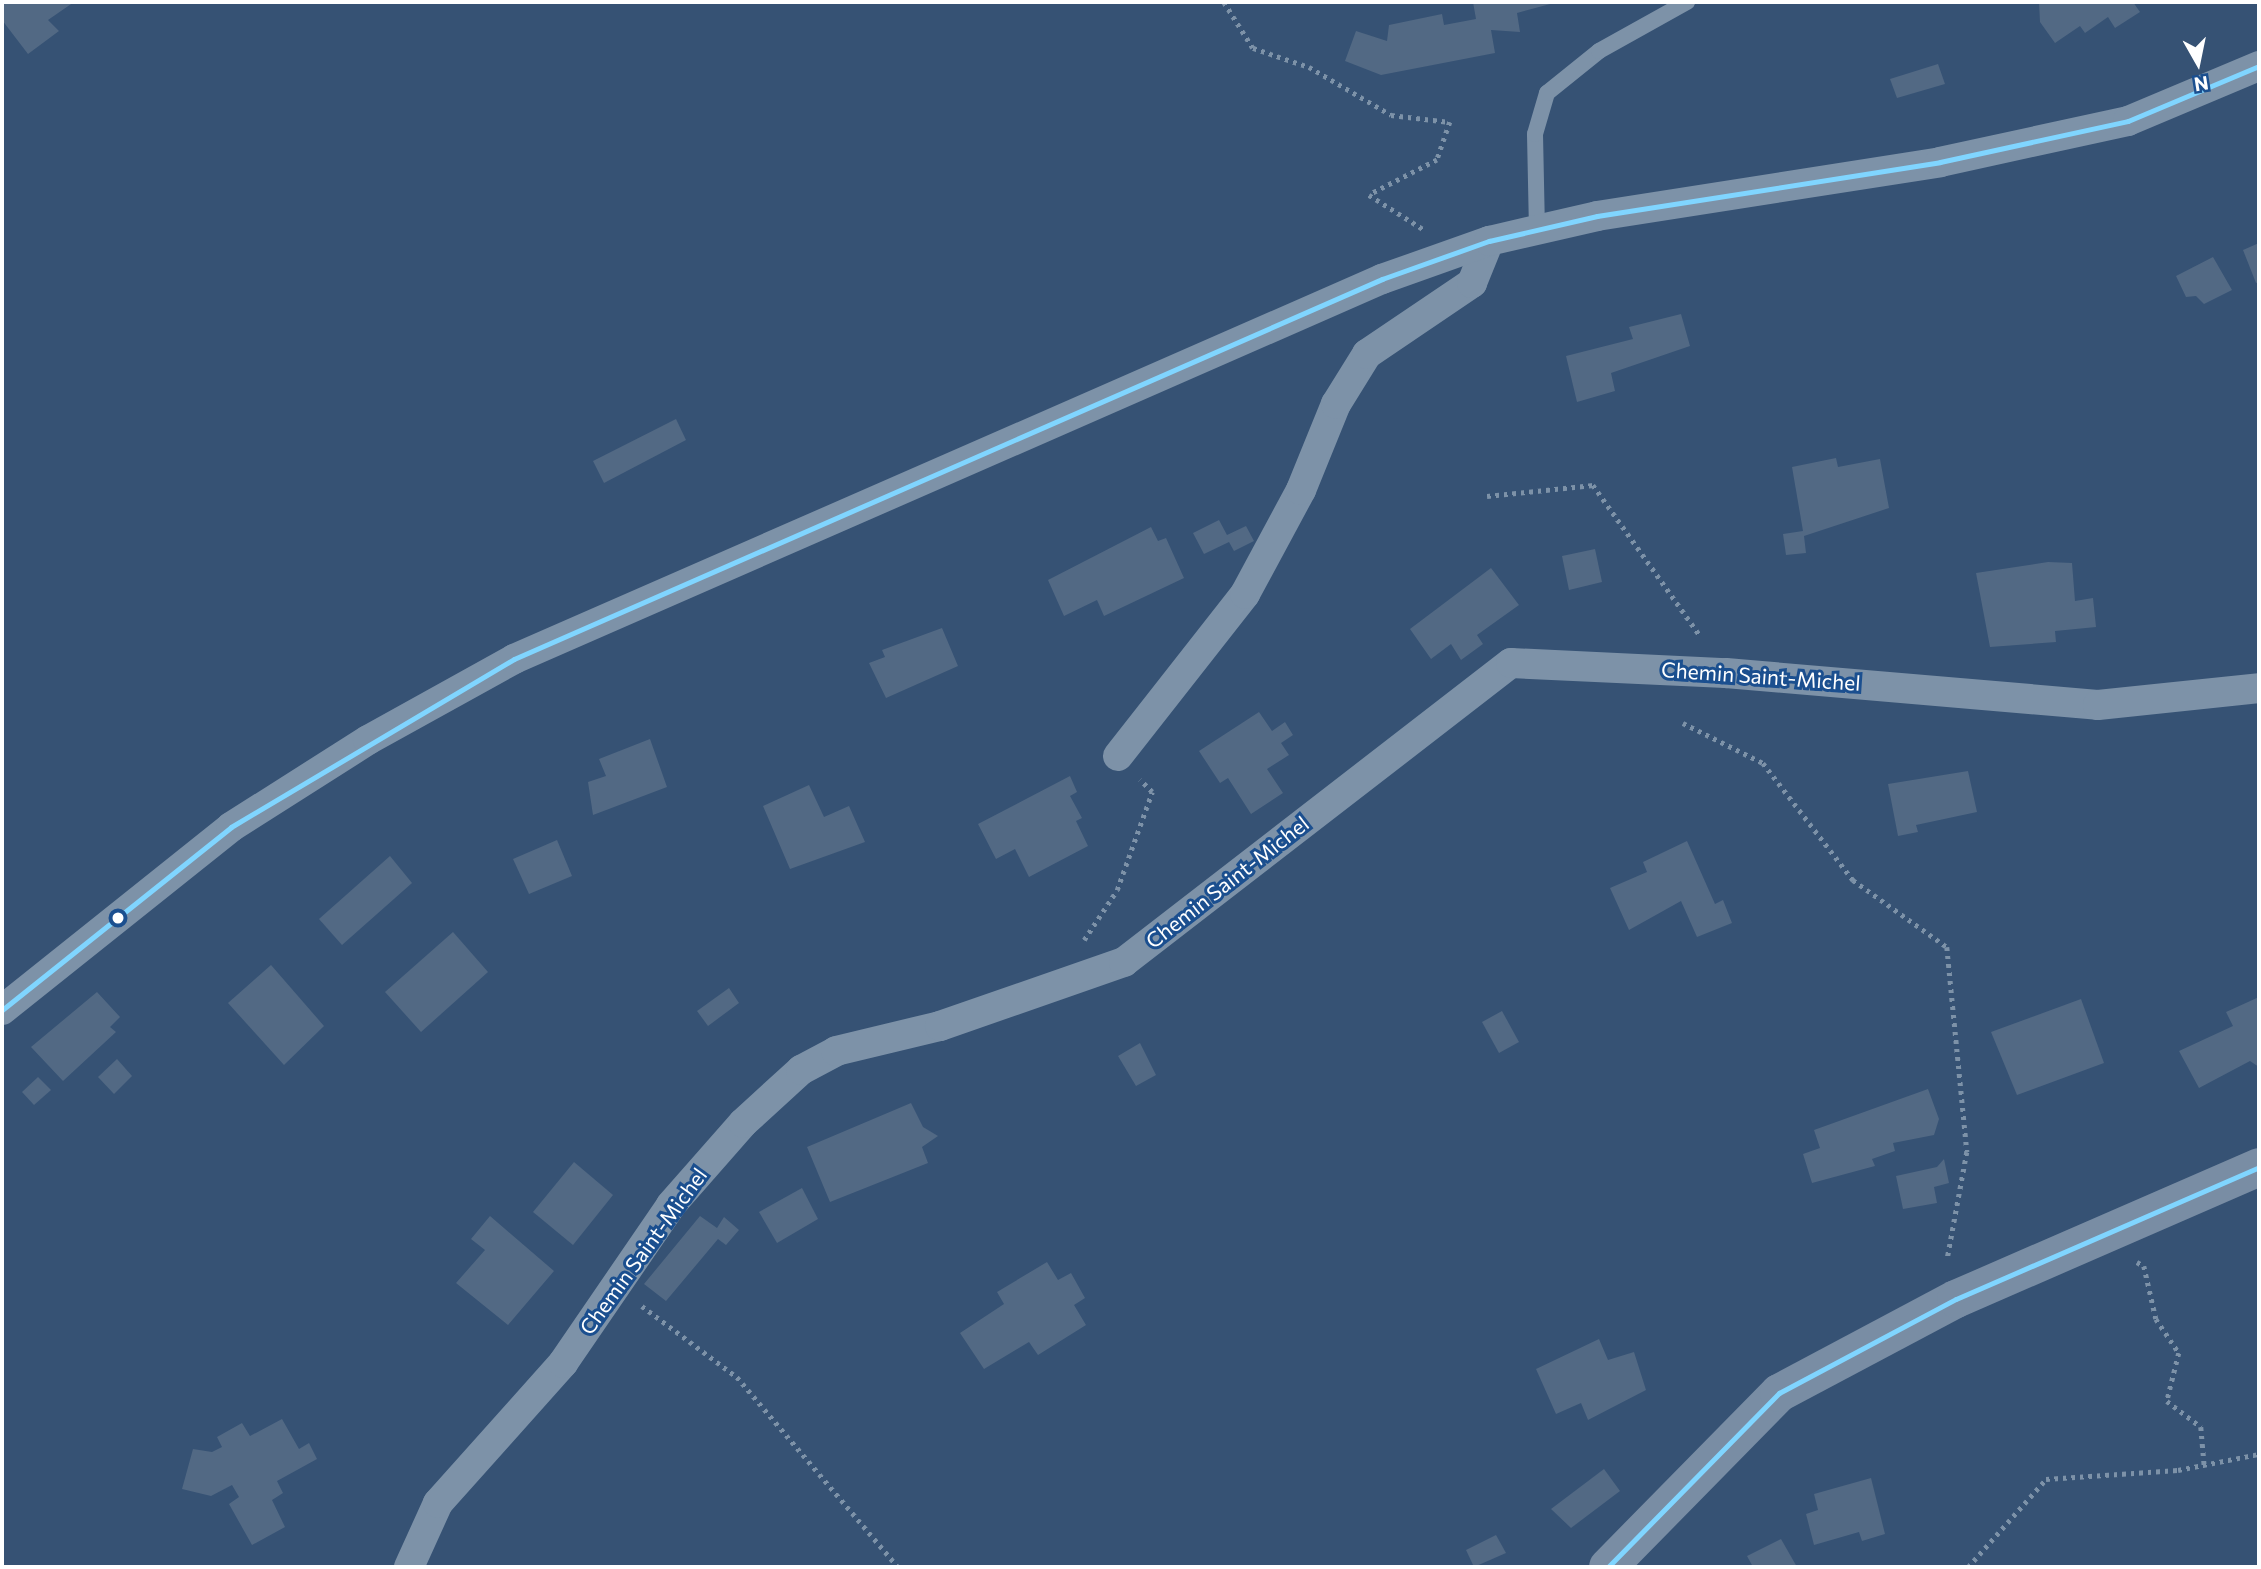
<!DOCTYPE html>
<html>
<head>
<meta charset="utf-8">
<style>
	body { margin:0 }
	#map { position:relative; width:2261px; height:1569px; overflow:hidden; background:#365274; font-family:Commissioner,sans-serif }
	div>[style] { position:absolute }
	.building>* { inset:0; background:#526984 }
	.path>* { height:4.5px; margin-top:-2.25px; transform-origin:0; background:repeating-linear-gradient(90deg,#7d92a8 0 3.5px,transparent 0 8.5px) }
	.lane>* { height:16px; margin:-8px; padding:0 8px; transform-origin:8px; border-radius:8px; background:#7d92a8 }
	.street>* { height:30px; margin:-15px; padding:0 15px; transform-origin:15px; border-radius:15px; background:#7d92a8 }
	.secondary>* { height:38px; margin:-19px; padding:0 19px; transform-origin:19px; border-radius:19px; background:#798da4 }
	.bus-1>* { height:5px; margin:-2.5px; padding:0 2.5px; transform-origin:2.5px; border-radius:2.5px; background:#80d5ff }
	.dots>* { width:19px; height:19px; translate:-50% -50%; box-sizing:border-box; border:4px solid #1b4f8f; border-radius:50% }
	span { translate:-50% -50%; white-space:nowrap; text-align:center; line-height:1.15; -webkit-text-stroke:6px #1b4f8f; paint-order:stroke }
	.street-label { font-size:21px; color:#fff }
	.frame { position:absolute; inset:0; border:4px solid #fff; pointer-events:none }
	.north { position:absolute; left:2163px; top:28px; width:70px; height:70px; -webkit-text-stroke:5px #1b4f8f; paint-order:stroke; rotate:171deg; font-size:19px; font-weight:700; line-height:28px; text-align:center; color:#fff }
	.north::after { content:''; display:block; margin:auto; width:24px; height:32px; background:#fff; clip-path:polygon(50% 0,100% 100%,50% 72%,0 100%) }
</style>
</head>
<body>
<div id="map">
	<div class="building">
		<i style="clip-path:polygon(2px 2px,74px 2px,48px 20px,59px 31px,28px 54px,2px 20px)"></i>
		<i style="clip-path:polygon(1473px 2px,1554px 3px,1517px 13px,1520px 32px,1491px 30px,1495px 53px,1381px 75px,1345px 61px,1356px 31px,1387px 41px,1389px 25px,1442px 14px,1444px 25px,1476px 19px)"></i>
		<i style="clip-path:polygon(2039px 2px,2133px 2px,2140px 12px,2115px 28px,2108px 17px,2085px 33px,2080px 26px,2055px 43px,2040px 22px)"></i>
		<i style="clip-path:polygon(1938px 64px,1945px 84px,1897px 98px,1890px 79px)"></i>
		<i style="clip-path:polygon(2259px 243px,2259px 282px,2256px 283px,2243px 250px)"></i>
		<i style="clip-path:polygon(2213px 257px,2232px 290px,2204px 304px,2196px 296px,2186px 297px,2176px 276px)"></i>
		<i style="clip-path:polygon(1681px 314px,1690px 346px,1611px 373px,1615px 391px,1577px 402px,1566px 356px,1633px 339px,1629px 327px)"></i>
		<i style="clip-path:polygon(676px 419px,686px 440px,604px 483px,593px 461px)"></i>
		<i style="clip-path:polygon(1836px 458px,1838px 467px,1880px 459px,1889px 508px,1804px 536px,1806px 553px,1786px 555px,1783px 534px,1803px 531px,1792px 467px)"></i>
		<i style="clip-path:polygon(1219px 520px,1227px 535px,1246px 526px,1254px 541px,1234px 551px,1229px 542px,1204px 554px,1193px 533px)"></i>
		<i style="clip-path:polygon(1151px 527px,1158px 541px,1166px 538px,1184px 578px,1104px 616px,1097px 600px,1064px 616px,1048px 580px)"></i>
		<i style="clip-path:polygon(1595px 549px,1602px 582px,1569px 590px,1562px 556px)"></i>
		<i style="clip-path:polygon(2048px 562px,2072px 563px,2075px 601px,2093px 598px,2096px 627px,2055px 631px,2056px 642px,1990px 647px,1976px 573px)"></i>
		<i style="clip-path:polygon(1491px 568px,1519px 605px,1477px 635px,1483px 644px,1461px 660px,1451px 644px,1431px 659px,1410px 629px)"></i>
		<i style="clip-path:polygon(942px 628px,958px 666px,886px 698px,869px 663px,885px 657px,882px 650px)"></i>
		<i style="clip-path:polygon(1259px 712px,1272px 731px,1285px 722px,1293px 735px,1281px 743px,1289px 755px,1267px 769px,1283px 793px,1251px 814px,1228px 778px,1220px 783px,1199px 751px)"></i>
		<i style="clip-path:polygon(650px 739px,667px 787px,593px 815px,588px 782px,606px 776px,599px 759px)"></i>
		<i style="clip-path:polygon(1968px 771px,1977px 812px,1916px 825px,1918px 832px,1898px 836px,1888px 784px)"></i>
		<i style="clip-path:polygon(1070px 776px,1077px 792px,1070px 796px,1082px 818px,1076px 821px,1088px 846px,1029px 877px,1015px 849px,996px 859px,978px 824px)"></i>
		<i style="clip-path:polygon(809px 785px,824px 817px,849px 806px,865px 842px,790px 869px,763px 806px)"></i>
		<i style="clip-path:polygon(557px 840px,572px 876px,529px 894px,513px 859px)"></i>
		<i style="clip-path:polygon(1687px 841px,1715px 904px,1723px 900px,1732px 923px,1697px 937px,1681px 901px,1629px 930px,1610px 888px,1647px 872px,1643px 862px)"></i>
		<i style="clip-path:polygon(390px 856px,412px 883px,342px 945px,319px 919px)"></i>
		<i style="clip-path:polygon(453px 932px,488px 972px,421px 1032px,385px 992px)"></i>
		<i style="clip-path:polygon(271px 965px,324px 1026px,284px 1065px,228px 1003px)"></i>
		<i style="clip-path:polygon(729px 988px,739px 1003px,708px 1026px,697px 1011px)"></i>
		<i style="clip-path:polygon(97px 992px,120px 1017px,110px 1027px,116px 1032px,63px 1081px,31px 1047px)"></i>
		<i style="clip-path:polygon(2259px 997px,2259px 1067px,2250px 1061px,2199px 1088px,2179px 1051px,2233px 1026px,2226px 1012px)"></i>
		<i style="clip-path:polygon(2081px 999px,2104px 1063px,2017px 1095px,1991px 1032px)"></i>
		<i style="clip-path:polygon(1502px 1011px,1519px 1042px,1499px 1053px,1482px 1022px)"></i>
		<i style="clip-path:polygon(1140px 1043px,1156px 1075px,1136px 1086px,1118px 1056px)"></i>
		<i style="clip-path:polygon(117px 1059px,132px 1076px,114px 1094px,98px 1077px)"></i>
		<i style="clip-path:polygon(38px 1077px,51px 1090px,34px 1105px,22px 1092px)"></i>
		<i style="clip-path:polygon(1928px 1089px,1939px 1119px,1934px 1135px,1893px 1143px,1895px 1151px,1872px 1159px,1875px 1166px,1812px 1183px,1803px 1154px,1820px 1148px,1814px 1130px)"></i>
		<i style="clip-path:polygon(911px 1103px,923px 1127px,938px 1136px,922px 1147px,928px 1163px,830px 1202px,807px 1147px)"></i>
		<i style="clip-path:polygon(1944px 1159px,1949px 1183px,1934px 1187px,1937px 1203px,1903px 1209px,1896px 1176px,1937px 1167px)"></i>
		<i style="clip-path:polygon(574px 1162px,613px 1195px,573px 1245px,533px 1212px)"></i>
		<i style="clip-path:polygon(802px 1188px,818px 1219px,777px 1243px,759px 1212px)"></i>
		<i style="clip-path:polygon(490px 1216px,554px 1271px,508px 1325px,456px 1283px,485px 1250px,471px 1239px)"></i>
		<i style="clip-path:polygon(700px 1216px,717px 1228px,724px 1217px,739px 1230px,726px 1245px,718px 1239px,666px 1301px,644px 1284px)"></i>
		<i style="clip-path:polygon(1047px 1262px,1058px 1280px,1071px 1273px,1085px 1298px,1074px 1305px,1086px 1325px,1038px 1355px,1029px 1342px,984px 1369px,960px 1333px,1004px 1304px,997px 1292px)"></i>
		<i style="clip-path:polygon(1599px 1339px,1608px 1360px,1634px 1352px,1646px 1390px,1588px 1420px,1581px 1403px,1556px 1414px,1536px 1369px)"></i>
		<i style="clip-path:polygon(282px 1419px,299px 1449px,309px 1443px,317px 1459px,277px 1481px,283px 1493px,272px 1500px,285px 1527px,252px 1545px,229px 1504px,239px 1497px,232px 1485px,211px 1496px,182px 1489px,193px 1449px,212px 1452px,222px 1447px,217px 1437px,242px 1423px,250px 1436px)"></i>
		<i style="clip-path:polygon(1604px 1469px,1620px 1491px,1571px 1528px,1551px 1509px)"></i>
		<i style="clip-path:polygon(1871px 1478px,1885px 1534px,1862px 1541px,1859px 1532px,1814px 1545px,1806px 1514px,1818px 1510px,1814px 1494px)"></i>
		<i style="clip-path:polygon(1496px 1535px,1506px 1553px,1474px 1567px,1466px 1550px)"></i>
		<i style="clip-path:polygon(1781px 1539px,1797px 1567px,1753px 1567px,1747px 1556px)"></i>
	</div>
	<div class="path">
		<i style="left:1224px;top:2px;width:54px;rotate:57.8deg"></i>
		<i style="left:1253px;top:48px;width:59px;rotate:18.7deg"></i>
		<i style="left:1309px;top:67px;width:95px;rotate:30.3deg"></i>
		<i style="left:1391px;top:115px;width:59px;rotate:6.8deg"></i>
		<i style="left:1450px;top:122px;width:40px;rotate:108.9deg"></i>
		<i style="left:1437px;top:160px;width:76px;rotate:152.8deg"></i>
		<i style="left:1369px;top:195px;width:64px;rotate:32.2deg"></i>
		<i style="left:1487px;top:496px;width:107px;rotate:-5.9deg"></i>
		<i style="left:1593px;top:485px;width:186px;rotate:54.6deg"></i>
		<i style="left:1683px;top:723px;width:89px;rotate:26.6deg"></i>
		<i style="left:1763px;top:763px;width:148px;rotate:52.4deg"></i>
		<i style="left:1853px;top:880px;width:115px;rotate:35.5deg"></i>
		<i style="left:1947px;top:947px;width:206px;rotate:84.4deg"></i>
		<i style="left:1967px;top:1152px;width:106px;rotate:100.4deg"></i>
		<i style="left:1084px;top:940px;width:60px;rotate:-56.6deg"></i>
		<i style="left:1117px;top:890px;width:104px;rotate:-70.3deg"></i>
		<i style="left:1152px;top:792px;width:17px;rotate:-135deg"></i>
		<i style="left:2137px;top:1262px;width:8px;rotate:30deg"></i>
		<i style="left:2144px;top:1266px;width:54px;rotate:77.2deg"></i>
		<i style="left:2156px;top:1319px;width:41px;rotate:55.9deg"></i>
		<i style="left:2179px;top:1353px;width:49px;rotate:104deg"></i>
		<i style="left:2167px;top:1401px;width:43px;rotate:37.4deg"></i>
		<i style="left:2201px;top:1427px;width:38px;rotate:85deg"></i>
		<i style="left:642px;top:1306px;width:119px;rotate:36.8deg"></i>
		<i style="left:737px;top:1377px;width:249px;rotate:49.7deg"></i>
		<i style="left:1968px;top:1567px;width:118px;rotate:-48.4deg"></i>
		<i style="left:2046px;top:1479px;width:132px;rotate:-3.9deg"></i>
		<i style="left:2178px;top:1470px;width:83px;rotate:-11.2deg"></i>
	</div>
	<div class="lane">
		<i style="left:1537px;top:230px;width:96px;rotate:-91.2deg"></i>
		<i style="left:1535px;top:134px;width:43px;rotate:-73.7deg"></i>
		<i style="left:1547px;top:93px;width:67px;rotate:-38.9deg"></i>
		<i style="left:1599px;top:51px;width:101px;rotate:-29.1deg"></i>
	</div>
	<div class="street">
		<i style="left:1118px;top:756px;width:206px;rotate:-51.9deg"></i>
		<i style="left:1245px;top:594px;width:118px;rotate:-61.7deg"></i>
		<i style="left:1301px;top:490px;width:93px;rotate:-67.9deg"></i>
		<i style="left:1336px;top:404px;width:59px;rotate:-58.2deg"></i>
		<i style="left:1367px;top:354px;width:127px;rotate:-34.1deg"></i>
		<i style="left:1472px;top:283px;width:45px;rotate:-68deg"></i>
		<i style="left:2px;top:1010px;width:293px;rotate:-38.6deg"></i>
		<i style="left:231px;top:827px;width:162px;rotate:-32.4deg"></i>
		<i style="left:368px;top:740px;width:167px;rotate:-29deg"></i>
		<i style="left:514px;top:659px;width:948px;rotate:-23.64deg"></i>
		<i style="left:1382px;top:279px;width:114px;rotate:-19.6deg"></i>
		<i style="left:1489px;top:241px;width:111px;rotate:-13deg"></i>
		<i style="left:1597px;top:216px;width:347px;rotate:-8.9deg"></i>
		<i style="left:1940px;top:162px;width:192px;rotate:-12.3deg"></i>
		<i style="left:2128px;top:121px;width:142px;rotate:-22.8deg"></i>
		<i style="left:409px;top:1567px;width:70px;rotate:-65.6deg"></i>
		<i style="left:438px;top:1503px;width:188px;rotate:-48.2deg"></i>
		<i style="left:563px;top:1363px;width:191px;rotate:-55.6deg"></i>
		<i style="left:671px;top:1205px;width:109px;rotate:-48.7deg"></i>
		<i style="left:743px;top:1123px;width:79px;rotate:-42.4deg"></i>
		<i style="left:801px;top:1070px;width:40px;rotate:-28deg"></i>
		<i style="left:836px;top:1051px;width:107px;rotate:-13.5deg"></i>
		<i style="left:940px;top:1026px;width:195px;rotate:-19.2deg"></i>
		<i style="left:1124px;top:962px;width:489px;rotate:-37.7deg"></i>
		<i style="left:1511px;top:663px;width:215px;rotate:2.7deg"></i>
		<i style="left:1726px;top:673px;width:373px;rotate:4.9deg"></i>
		<i style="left:2098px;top:705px;width:162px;rotate:-6deg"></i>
	</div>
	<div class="secondary">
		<i style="left:1608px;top:1567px;width:244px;rotate:-45.5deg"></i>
		<i style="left:1779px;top:1393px;width:200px;rotate:-28deg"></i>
		<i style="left:1956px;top:1299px;width:331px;rotate:-23.5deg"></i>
	</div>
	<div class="bus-1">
		<i style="left:2px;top:1010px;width:293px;rotate:-38.6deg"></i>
		<i style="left:231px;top:827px;width:329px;rotate:-30.7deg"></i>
		<i style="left:514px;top:659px;width:948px;rotate:-23.64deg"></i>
		<i style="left:1382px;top:279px;width:114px;rotate:-19.6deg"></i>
		<i style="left:1489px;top:241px;width:111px;rotate:-13deg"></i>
		<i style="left:1597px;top:216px;width:347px;rotate:-8.9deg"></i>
		<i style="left:1940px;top:162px;width:192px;rotate:-12.3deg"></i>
		<i style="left:2128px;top:121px;width:142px;rotate:-22.8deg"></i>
		<i style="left:1608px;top:1567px;width:244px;rotate:-45.5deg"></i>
		<i style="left:1779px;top:1393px;width:200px;rotate:-28deg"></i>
		<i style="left:1956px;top:1299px;width:331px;rotate:-23.5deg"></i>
	</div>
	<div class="dots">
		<i style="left:118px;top:918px;background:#fff"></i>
	</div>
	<div class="street-label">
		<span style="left:1761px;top:676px;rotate:4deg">Chemin Saint-Michel</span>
		<span style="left:1227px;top:882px;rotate:-38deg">Chemin Saint-Michel</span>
		<span style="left:643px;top:1251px;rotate:-54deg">Chemin Saint-Michel</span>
	</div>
	<div class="frame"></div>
	<div class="north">N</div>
</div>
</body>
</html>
